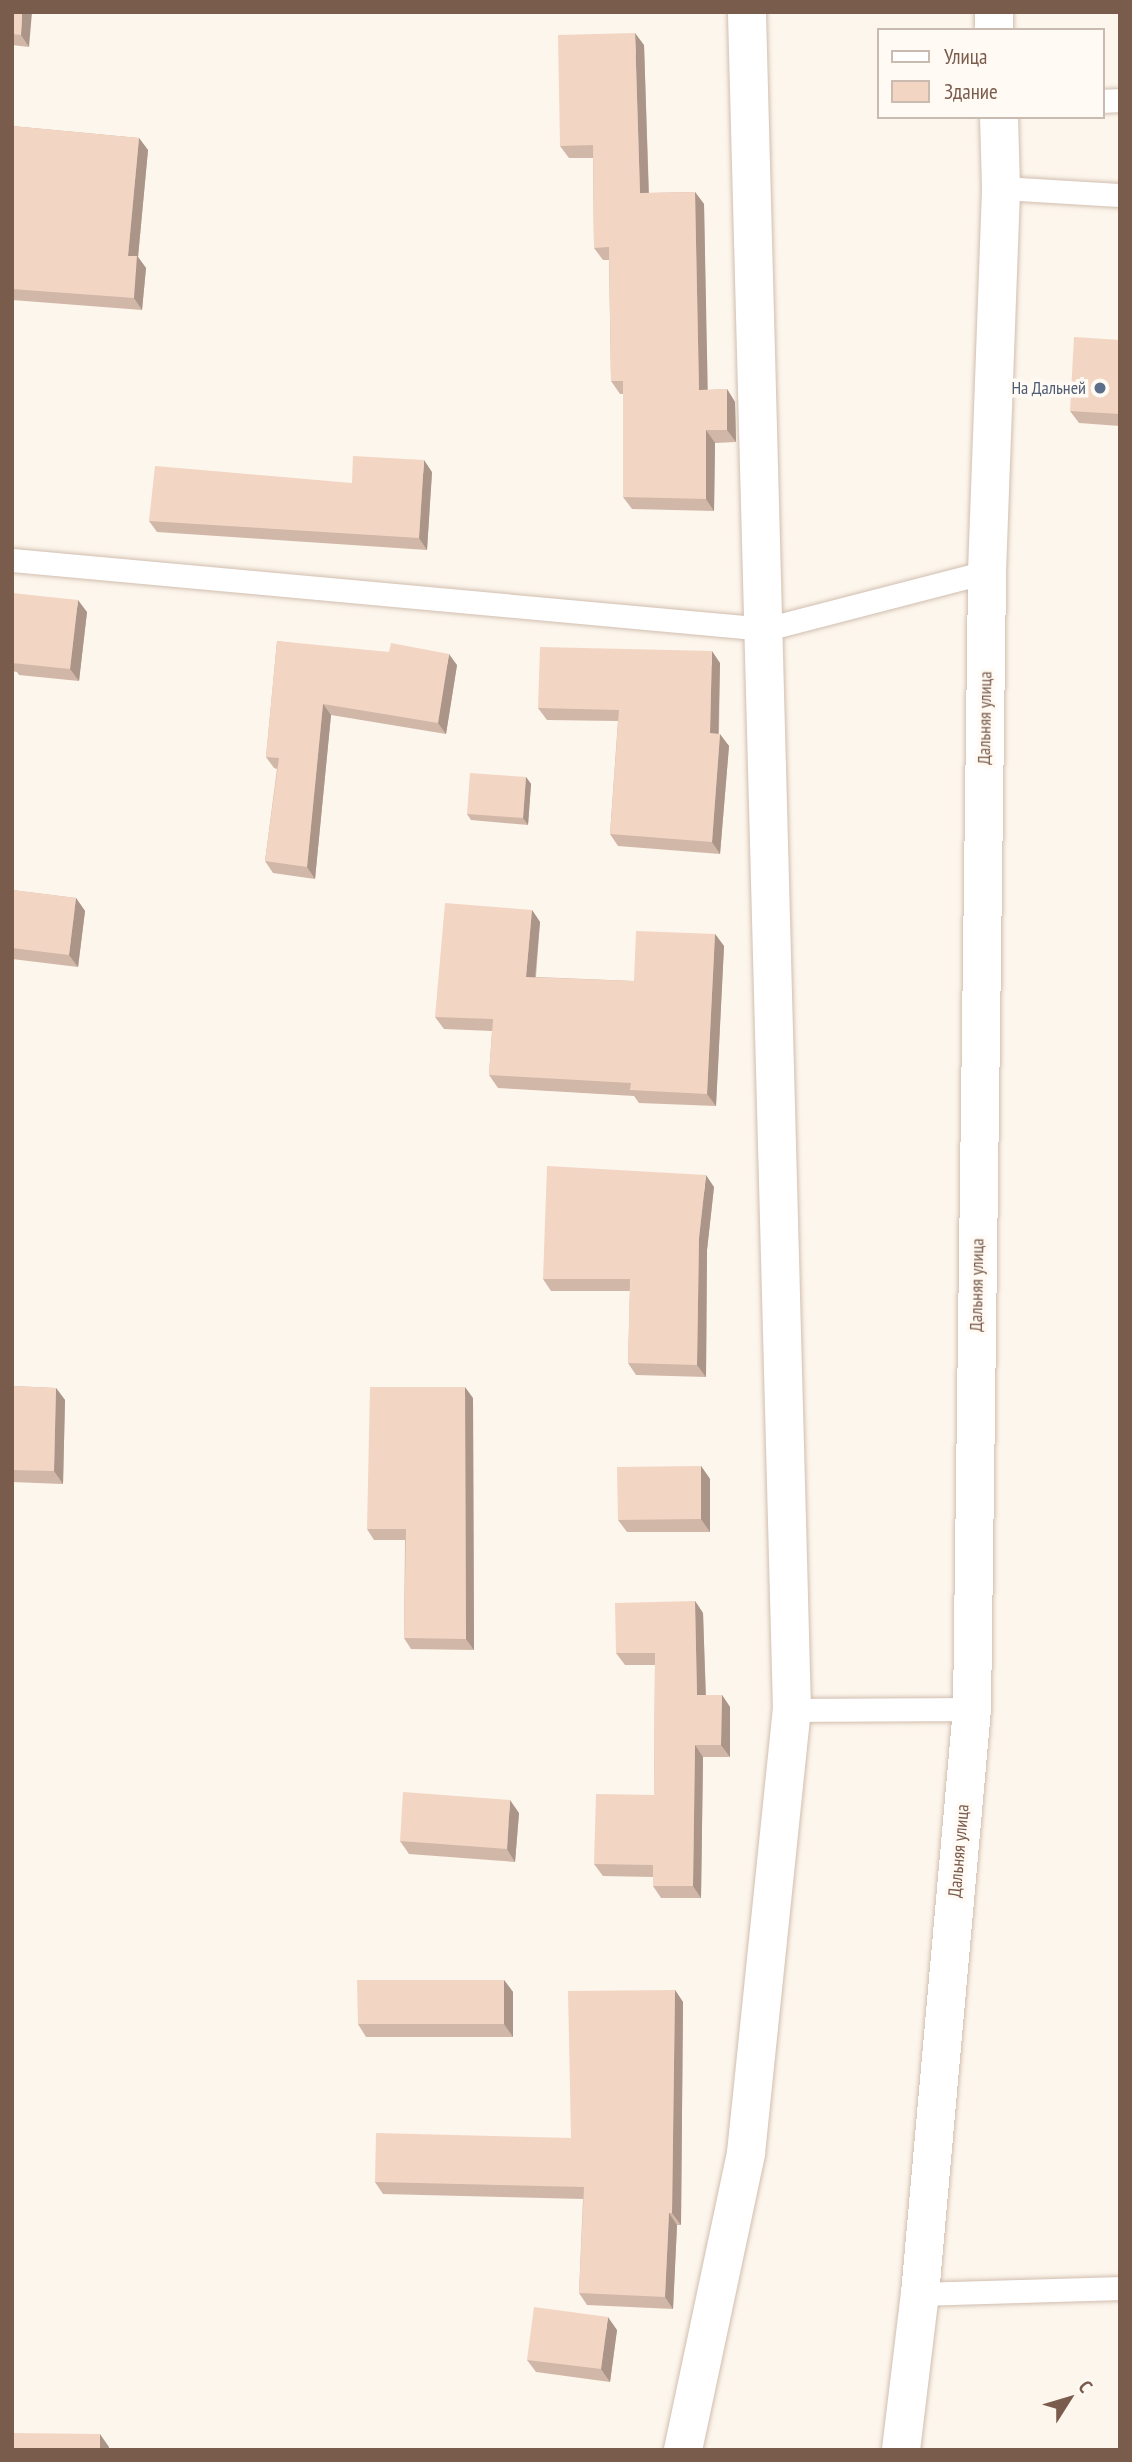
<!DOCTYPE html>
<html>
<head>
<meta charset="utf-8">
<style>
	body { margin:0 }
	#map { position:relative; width:1132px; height:2462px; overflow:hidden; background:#fdf6ec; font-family:"PT Sans Narrow",sans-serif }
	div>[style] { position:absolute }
	.roads { filter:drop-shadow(0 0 2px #d1beb0) drop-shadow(0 0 2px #d1beb0) }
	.service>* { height:23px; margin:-11.5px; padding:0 11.5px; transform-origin:11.5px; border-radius:11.5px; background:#fff }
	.minor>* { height:38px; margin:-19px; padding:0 19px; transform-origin:19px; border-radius:19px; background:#fff }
	.secondary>* { height:38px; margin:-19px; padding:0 19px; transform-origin:19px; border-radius:19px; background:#fff }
	.wall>* { inset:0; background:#d1b7a8 }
	.shaded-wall>* { inset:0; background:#aa9588 }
	.building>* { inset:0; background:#f3d5c3 }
	.dots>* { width:19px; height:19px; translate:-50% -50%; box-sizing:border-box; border:4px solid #fffaf3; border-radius:50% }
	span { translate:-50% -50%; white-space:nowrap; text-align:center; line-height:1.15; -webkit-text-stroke:7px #fffaf3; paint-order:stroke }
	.service-label { font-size:18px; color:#4e5e75 }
	.right { translate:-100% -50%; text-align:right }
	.street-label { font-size:18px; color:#7a5c4d }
	.frame { position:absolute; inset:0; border:14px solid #7a5c4d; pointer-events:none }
	.legend { position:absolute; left:877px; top:28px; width:228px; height:91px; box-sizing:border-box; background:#fffaf3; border:2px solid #cabbb1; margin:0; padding:9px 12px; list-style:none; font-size:21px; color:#7a5c4d }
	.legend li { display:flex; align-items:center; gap:14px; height:35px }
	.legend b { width:35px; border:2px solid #cabbb1 }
	.north { position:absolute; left:1034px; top:2364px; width:70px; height:70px; -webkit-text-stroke:5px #fffaf3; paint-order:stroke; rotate:53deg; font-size:19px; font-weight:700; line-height:28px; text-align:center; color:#7a5c4d }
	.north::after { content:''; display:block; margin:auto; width:24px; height:32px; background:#7a5c4d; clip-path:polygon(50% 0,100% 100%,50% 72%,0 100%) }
</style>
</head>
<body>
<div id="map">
	<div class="roads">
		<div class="service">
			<i style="left:1102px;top:101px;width:18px;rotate:-3deg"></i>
			<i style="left:1001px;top:188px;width:119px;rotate:3.4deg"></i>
			<i style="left:12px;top:560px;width:757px;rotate:5.23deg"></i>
			<i style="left:766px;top:629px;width:228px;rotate:-14.5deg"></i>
			<i style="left:792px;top:1710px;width:180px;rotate:-0.3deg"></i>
			<i style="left:920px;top:2294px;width:200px;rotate:-1.7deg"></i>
		</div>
		<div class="minor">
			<i style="left:683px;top:2450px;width:304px;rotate:-78deg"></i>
			<i style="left:746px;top:2153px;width:445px;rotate:-84.1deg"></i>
			<i style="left:792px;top:1710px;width:1699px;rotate:-91.52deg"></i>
		</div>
		<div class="secondary">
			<i style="left:994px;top:12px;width:18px;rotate:90deg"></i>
			<i style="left:901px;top:2450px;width:157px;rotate:-83.1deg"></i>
			<i style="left:920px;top:2294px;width:587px;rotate:-84.92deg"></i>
			<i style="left:972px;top:1709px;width:1137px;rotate:-89.24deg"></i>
			<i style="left:987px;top:572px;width:384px;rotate:-87.9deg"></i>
			<i style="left:1001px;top:188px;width:71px;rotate:-91.6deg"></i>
		</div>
	</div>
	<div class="wall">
		<i style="clip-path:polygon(12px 12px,29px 47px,12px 45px)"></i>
		<i style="clip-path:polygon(644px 45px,649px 193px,695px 192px,704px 204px,707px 390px,727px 389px,735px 402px,736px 442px,715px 443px,714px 511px,632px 509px,623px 497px,623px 394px,620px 394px,611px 381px,609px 260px,603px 260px,594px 248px,593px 158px,569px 158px,560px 146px)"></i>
		<i style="clip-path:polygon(12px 126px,139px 138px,148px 150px,138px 257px,146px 268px,142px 310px,12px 300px)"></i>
		<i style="clip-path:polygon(1120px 340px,1120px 426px,1079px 423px,1070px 411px)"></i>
		<i style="clip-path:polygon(432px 472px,427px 550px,157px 532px,149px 521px,352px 483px)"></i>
		<i style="clip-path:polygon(12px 593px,87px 612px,79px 681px,19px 675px,17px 672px,12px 671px)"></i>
		<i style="clip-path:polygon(277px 641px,457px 665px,446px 734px,331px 715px,315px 879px,273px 873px,265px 861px,277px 769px,274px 768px,266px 757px)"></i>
		<i style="clip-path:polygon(720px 663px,719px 734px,729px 746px,720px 854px,618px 846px,610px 834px,618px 721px,547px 720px,538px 708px)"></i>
		<i style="clip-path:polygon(526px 777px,531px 784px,528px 825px,471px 820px,467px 814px)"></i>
		<i style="clip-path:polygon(12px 890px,76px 898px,85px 911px,78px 967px,12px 959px)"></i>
		<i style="clip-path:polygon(532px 910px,540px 922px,536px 977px,634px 981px,715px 934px,724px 946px,716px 1106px,639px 1103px,634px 1096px,498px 1088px,489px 1075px,492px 1031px,444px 1029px,435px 1017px)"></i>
		<i style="clip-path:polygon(714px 1187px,707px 1250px,706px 1377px,636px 1375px,628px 1363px,630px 1291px,551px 1291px,543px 1279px)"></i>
		<i style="clip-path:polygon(12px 1386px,56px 1388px,65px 1400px,63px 1484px,12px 1482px)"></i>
		<i style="clip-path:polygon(473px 1398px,474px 1650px,411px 1649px,404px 1638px,405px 1540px,374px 1540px,367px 1529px)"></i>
		<i style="clip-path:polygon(701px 1466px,710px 1479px,710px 1532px,627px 1532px,618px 1520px)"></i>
		<i style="clip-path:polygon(695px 1601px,703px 1613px,706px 1695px,722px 1695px,730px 1707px,730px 1757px,703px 1757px,701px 1898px,661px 1898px,653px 1886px,653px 1877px,603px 1876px,594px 1864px,654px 1795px,655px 1665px,625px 1665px,616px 1653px)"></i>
		<i style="clip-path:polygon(519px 1813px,515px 1862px,409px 1854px,400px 1841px)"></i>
		<i style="clip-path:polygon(504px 1980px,513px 1992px,513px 2037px,366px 2037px,358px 2024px)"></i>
		<i style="clip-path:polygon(675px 1990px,683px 2002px,681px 2225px,677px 2225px,673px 2309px,587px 2305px,579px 2293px,583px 2199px,383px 2194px,375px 2182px,571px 2138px)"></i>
		<i style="clip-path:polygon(617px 2330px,610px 2382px,536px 2372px,527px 2360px)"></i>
	</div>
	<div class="shaded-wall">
		<i style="clip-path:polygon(22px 12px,32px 12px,29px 47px,21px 35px)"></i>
		<i style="clip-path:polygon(635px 33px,644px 45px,649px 205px,640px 193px)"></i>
		<i style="clip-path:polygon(139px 138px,148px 150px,138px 257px,146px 268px,142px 310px,134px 298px,128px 256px)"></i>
		<i style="clip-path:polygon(695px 192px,704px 204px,708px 402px,699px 390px)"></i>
		<i style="clip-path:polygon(727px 389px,735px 402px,736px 442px,727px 430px)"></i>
		<i style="clip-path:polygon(706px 430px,715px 443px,714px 511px,706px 499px)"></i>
		<i style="clip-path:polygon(424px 460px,432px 472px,427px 550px,419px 538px)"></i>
		<i style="clip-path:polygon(78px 600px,87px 612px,79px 681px,70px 669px)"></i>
		<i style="clip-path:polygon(712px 651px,720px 663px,718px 745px,710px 733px)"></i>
		<i style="clip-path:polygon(449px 654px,457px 665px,446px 734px,438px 723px)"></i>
		<i style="clip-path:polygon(323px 704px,331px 715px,315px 879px,307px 867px)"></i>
		<i style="clip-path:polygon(720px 734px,729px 746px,720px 854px,712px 842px)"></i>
		<i style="clip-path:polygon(526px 777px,531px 784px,528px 825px,523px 818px)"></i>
		<i style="clip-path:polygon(76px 898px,85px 911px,78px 967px,69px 955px)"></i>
		<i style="clip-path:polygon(532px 910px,540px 922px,534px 989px,526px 977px)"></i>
		<i style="clip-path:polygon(715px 934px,724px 946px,716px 1106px,707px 1094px)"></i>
		<i style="clip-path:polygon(706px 1175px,714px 1187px,707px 1250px,706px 1377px,697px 1365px,699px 1238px)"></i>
		<i style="clip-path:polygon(465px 1387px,473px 1398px,474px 1650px,466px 1639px)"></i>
		<i style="clip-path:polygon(56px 1388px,65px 1400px,63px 1484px,54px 1471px)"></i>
		<i style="clip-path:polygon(701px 1466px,710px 1479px,710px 1532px,701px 1519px)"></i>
		<i style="clip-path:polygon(695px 1601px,703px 1613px,706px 1707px,697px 1695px)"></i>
		<i style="clip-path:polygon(722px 1695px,730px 1707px,730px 1757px,721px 1745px)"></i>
		<i style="clip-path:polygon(695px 1745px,703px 1757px,701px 1898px,693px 1886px)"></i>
		<i style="clip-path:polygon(510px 1800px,519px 1813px,515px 1862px,507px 1849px)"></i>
		<i style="clip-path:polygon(504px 1980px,513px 1992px,513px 2037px,504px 2024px)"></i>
		<i style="clip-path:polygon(675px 1990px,683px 2002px,681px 2225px,672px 2213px)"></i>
		<i style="clip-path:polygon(669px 2213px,677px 2225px,673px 2309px,665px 2297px)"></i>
		<i style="clip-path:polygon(608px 2317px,617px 2330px,610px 2382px,601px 2369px)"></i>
		<i style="clip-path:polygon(100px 2434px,109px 2447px,109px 2450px,100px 2450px)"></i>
	</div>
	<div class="building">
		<i style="clip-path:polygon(12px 12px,22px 12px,21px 35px,12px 34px)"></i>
		<i style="clip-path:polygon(635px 33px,640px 193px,695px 192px,699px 390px,727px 389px,727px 430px,706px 430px,706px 499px,623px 497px,623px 381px,611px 381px,609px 247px,594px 248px,593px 145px,560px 146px,558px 35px)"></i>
		<i style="clip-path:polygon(12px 126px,139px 138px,128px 256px,137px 256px,134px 298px,12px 289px)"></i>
		<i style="clip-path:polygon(1074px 337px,1120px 340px,1120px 414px,1070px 411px)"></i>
		<i style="clip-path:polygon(353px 456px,424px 460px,419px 538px,149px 521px,155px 466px,352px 483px)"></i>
		<i style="clip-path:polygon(12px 593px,78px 600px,70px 669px,12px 663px)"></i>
		<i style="clip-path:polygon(277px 641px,389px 652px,391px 643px,449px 654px,438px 723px,323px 704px,307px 867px,265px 861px,279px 758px,266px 757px)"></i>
		<i style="clip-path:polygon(540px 647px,712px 651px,710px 733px,720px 734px,712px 842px,610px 834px,619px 710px,538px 708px)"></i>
		<i style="clip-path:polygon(470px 773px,526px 777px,523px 818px,467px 814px)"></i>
		<i style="clip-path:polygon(12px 890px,76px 898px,69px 955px,12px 948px)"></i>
		<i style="clip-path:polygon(445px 903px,532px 910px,526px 977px,634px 981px,636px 931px,715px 934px,707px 1094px,630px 1090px,631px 1083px,489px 1075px,493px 1019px,435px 1017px)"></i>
		<i style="clip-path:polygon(547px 1166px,706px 1175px,699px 1238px,697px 1365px,628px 1363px,630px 1279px,543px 1279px)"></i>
		<i style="clip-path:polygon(12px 1386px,56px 1388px,54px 1471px,12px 1470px)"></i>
		<i style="clip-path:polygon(370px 1387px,465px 1387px,466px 1639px,404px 1638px,406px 1529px,367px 1529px)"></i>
		<i style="clip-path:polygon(701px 1466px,701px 1519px,618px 1520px,617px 1467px)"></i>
		<i style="clip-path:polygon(695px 1601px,697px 1695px,722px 1695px,721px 1745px,695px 1745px,693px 1886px,653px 1886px,653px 1865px,594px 1864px,596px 1794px,654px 1795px,655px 1653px,616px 1653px,615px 1603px)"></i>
		<i style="clip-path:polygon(403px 1792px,510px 1800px,507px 1849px,400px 1841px)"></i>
		<i style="clip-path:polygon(357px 1980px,504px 1980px,504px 2024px,358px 2024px)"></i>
		<i style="clip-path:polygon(675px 1990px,672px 2213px,669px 2213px,665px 2297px,579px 2293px,584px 2187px,375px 2182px,376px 2133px,571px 2138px,568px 1991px)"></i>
		<i style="clip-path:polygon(534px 2307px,608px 2317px,601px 2369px,527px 2360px)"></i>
		<i style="clip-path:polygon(12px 2433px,100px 2434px,100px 2450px,12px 2450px)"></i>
	</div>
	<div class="dots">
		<i style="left:1100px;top:388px;background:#5c6f8a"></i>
	</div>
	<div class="service-label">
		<span class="right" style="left:1086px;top:388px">На Дальней</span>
	</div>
	<div class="street-label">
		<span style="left:985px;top:718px;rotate:-89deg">Дальняя улица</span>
		<span style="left:977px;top:1285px;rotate:-89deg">Дальняя улица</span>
		<span style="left:959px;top:1851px;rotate:-85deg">Дальняя улица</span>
	</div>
	<div class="frame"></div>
	<ul class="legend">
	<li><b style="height:9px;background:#fff"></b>Улица</li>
	<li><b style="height:19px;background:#f3d5c3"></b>Здание</li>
	</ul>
	<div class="north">С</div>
</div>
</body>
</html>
